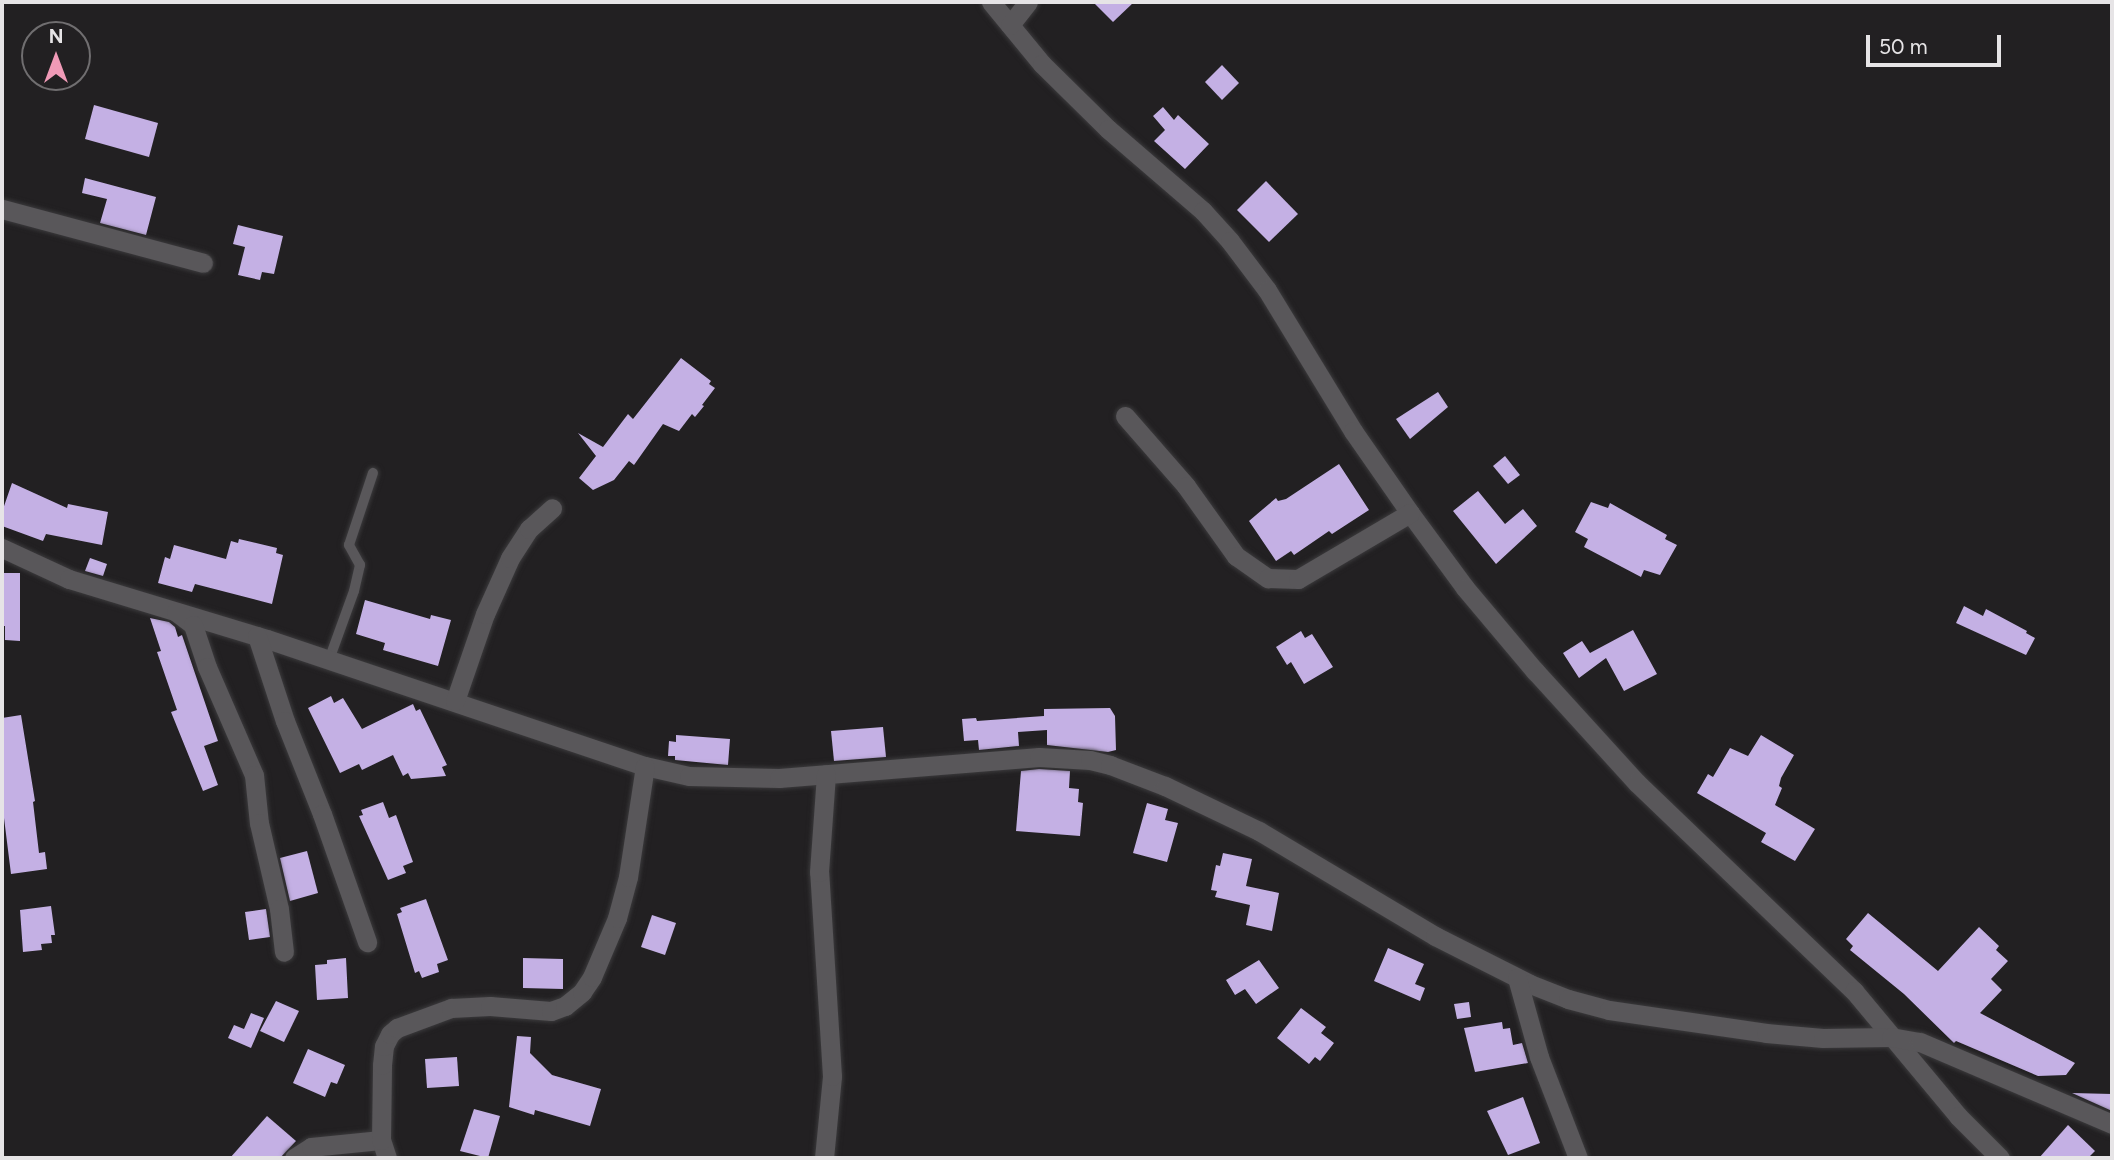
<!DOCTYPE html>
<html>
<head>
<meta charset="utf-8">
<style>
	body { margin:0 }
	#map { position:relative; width:2114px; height:1160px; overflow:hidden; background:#222022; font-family:Figtree,sans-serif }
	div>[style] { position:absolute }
	.building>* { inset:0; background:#c4b0e4 }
	.roads { filter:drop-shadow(0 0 2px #3b3a3c) drop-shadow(0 0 2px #3b3a3c) }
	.lane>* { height:10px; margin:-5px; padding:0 5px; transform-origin:5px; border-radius:5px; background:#59575a }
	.street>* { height:19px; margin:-9.5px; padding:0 9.5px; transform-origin:9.5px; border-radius:9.5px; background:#59575a }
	span { translate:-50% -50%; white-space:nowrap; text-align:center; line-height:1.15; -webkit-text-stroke:7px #222022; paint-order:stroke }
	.frame { position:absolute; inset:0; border:4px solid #e6e4e6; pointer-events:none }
	.north { position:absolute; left:21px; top:21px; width:70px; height:70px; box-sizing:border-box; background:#222022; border:2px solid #706e70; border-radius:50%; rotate:0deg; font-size:19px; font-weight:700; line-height:28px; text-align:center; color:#e6e4e6 }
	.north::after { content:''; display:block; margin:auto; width:24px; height:32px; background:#f09ab7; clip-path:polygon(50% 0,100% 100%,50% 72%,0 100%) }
	.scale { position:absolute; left:1866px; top:35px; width:135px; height:32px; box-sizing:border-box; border:4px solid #e6e4e6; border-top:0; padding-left:9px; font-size:21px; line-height:24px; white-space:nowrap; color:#e6e4e6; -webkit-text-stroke:5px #222022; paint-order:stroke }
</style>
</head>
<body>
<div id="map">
	<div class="building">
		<i style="clip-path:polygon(1093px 2px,1134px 2px,1113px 22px)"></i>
		<i style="clip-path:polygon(1222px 65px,1239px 83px,1222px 100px,1205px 82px)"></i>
		<i style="clip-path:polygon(94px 105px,158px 123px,149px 157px,85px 139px)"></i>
		<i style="clip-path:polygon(1163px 107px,1174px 120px,1178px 115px,1209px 144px,1185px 169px,1154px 141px,1165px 130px,1153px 116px)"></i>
		<i style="clip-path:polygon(85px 178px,156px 197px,146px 235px,100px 223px,107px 199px,82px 193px)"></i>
		<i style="clip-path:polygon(1266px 181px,1298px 214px,1269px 242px,1237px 210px)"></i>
		<i style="clip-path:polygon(238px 225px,283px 236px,274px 274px,262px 272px,260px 280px,238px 275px,245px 247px,233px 244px)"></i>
		<i style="clip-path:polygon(681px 358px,711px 381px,709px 384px,715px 388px,702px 405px,704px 406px,695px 417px,692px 414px,679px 431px,663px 424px,634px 465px,629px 461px,614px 480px,593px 490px,579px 478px,596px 456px,578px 433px,603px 447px,628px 414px,633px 419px)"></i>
		<i style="clip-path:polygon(1438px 392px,1448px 407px,1410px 439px,1396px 419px)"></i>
		<i style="clip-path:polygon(1505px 456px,1520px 475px,1508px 484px,1493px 466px)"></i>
		<i style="clip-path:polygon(1339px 464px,1369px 510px,1332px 534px,1329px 531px,1294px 555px,1291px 551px,1276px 561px,1249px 521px,1276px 498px,1278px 501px,1286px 499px)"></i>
		<i style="clip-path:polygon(12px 483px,67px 508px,68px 504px,108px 512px,102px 545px,46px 534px,43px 541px,2px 526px,2px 512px)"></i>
		<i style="clip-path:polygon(1478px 491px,1505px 524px,1523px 509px,1537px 526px,1496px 564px,1453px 511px)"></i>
		<i style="clip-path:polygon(1591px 502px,1608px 508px,1610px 503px,1667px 535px,1665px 539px,1677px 545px,1660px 575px,1644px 570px,1641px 577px,1584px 547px,1588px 539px,1575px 532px)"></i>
		<i style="clip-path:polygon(239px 539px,277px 548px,276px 553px,283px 555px,272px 604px,195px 584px,192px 592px,158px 583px,165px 557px,170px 559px,174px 545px,226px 559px,231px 541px,238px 543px)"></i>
		<i style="clip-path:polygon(90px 558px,107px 564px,103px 576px,85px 571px)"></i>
		<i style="clip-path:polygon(2px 573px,20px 573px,20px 641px,5px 640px,5px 626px,2px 626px)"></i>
		<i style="clip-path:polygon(365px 600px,430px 619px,431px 615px,451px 620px,438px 666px,383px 650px,385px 643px,356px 634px)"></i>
		<i style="clip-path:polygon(1964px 606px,1983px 616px,1986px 609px,2027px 631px,2026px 633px,2035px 638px,2026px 655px,1956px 623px)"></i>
		<i style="clip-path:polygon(150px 618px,169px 622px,175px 627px,178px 637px,182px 635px,218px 741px,204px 746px,218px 785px,203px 791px,171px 712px,177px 710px,157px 652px,161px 651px)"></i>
		<i style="clip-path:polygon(1633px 630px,1657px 674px,1624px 691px,1606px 658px,1579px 678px,1563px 653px,1582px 641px,1590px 653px)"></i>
		<i style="clip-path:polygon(1301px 631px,1305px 638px,1312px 634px,1333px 667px,1304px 684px,1291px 662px,1287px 665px,1276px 647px)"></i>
		<i style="clip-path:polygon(331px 696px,334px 703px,343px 698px,362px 729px,413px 704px,416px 711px,420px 709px,447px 765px,442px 767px,446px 776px,411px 779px,408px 773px,403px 776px,393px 755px,362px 770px,359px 764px,340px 773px,308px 708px)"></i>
		<i style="clip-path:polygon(1110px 708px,1115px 716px,1116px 750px,1108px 752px,1047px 745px,1047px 730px,1018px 732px,1019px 746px,979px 750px,978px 740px,964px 741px,962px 719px,976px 718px,977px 721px,1044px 716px,1044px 709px)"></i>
		<i style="clip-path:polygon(21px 715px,35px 801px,33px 802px,39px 853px,45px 852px,47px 869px,11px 874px,4px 818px,2px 819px,2px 718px)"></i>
		<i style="clip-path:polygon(883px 727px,886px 757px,834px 761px,831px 731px)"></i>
		<i style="clip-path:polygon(676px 735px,730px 739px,728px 765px,675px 760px,675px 756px,668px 756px,669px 741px,676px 742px)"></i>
		<i style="clip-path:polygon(1761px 735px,1794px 755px,1781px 778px,1779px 786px,1782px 788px,1775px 805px,1815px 829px,1795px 861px,1761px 842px,1766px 833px,1697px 793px,1708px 774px,1713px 777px,1730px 748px,1748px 756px)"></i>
		<i style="clip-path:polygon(1039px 769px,1070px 771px,1069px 788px,1079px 789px,1078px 802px,1083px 803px,1080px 836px,1016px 831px,1021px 771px)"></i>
		<i style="clip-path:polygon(383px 802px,389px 818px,396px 815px,413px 862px,403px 866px,406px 873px,388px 880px,359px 816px,363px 815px,361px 810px)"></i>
		<i style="clip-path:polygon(1147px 803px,1168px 809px,1165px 820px,1178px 823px,1167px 862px,1133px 853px)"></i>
		<i style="clip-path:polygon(307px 851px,318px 893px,290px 901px,280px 858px)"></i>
		<i style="clip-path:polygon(1223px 853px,1252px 859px,1246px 886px,1279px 893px,1272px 931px,1246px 925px,1250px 905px,1215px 897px,1217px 891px,1211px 890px,1216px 865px,1220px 866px)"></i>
		<i style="clip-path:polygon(426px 899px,448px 960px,437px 964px,439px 972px,422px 978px,419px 971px,415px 973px,397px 914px,402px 912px,400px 908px)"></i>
		<i style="clip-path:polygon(51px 906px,55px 935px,51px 935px,52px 943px,41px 944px,42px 950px,23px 952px,20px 910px)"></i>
		<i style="clip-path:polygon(266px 909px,270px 937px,249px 940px,245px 912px)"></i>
		<i style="clip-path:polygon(1868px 913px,1938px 971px,1979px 927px,1999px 946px,1996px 950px,2008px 961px,1991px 979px,2002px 990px,1980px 1013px,2075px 1063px,2066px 1075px,2038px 1076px,1956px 1041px,1954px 1043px,1904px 994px,1850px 950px,1853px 946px,1846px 939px)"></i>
		<i style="clip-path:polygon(652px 915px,676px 923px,665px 955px,641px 947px)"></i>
		<i style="clip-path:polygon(1388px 948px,1424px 964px,1415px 984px,1425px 988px,1420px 1001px,1374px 981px)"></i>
		<i style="clip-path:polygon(346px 958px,348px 998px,317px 1000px,315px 965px,327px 964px,327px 960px)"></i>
		<i style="clip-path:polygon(523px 958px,563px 959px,563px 989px,523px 988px)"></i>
		<i style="clip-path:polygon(1259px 960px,1279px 988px,1256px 1004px,1245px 989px,1235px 995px,1226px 980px)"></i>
		<i style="clip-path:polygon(276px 1001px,299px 1011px,284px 1042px,260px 1031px)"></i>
		<i style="clip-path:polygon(1469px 1002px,1471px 1017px,1457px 1019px,1454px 1004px)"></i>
		<i style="clip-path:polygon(1301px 1008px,1326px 1027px,1321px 1033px,1334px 1043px,1320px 1061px,1315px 1057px,1309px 1064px,1277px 1038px)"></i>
		<i style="clip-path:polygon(251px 1013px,264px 1018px,251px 1048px,228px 1038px,234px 1025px,244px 1029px)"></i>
		<i style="clip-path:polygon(1502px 1022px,1503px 1029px,1510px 1028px,1513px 1045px,1522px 1043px,1528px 1063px,1475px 1072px,1464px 1028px)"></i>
		<i style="clip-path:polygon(517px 1036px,531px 1037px,530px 1053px,552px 1075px,601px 1089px,590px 1126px,535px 1110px,534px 1115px,509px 1107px)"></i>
		<i style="clip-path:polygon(308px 1049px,345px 1065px,337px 1084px,331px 1082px,325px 1097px,293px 1083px)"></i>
		<i style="clip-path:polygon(457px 1057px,459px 1086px,427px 1088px,425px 1059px)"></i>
		<i style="clip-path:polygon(2072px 1093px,2112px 1094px,2112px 1111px)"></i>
		<i style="clip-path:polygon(1523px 1097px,1540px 1143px,1508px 1155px,1487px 1111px)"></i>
		<i style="clip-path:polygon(474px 1109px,500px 1116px,488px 1158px,460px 1151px)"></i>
		<i style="clip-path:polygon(267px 1116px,296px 1141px,280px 1158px,230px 1158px)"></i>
		<i style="clip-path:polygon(2068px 1125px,2095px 1151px,2088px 1158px,2039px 1158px)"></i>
	</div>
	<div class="roads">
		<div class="lane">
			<i style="left:329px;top:660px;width:73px;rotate:-70.1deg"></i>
			<i style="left:354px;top:591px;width:27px;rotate:-77deg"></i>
			<i style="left:360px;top:565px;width:23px;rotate:-119deg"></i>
			<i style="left:349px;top:545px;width:76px;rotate:-71.6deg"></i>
		</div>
		<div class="street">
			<i style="left:991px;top:2px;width:80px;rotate:50.6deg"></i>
			<i style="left:1042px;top:64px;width:93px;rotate:44.6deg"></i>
			<i style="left:1108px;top:129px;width:125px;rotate:40.8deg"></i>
			<i style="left:1203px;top:211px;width:40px;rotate:48deg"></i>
			<i style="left:1230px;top:241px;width:61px;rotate:52.9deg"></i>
			<i style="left:1267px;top:290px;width:165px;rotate:58.6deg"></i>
			<i style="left:1353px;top:431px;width:100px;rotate:55.2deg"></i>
			<i style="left:1410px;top:513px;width:93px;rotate:53.7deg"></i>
			<i style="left:1465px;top:588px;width:109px;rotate:49.9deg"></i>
			<i style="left:1535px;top:671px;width:151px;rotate:47.7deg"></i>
			<i style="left:1637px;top:783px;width:301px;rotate:43.8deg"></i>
			<i style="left:1854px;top:991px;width:163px;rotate:50.2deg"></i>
			<i style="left:1958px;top:1116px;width:59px;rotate:45deg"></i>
			<i style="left:1010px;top:25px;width:29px;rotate:-52deg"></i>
			<i style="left:2px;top:209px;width:208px;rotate:15deg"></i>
			<i style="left:1125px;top:416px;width:93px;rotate:48.9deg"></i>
			<i style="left:1186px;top:486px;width:86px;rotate:54.5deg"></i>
			<i style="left:1236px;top:556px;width:39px;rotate:35deg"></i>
			<i style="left:1268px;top:578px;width:30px;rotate:2deg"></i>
			<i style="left:1298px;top:579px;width:130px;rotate:-30.5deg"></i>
			<i style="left:2px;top:548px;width:74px;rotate:24.8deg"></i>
			<i style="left:69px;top:579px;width:207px;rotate:16.9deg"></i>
			<i style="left:267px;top:639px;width:399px;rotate:18.6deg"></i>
			<i style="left:645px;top:766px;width:45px;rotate:12.8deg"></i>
			<i style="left:689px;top:776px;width:90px;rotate:1.3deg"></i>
			<i style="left:779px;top:778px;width:261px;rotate:-4.6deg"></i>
			<i style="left:1039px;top:757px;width:51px;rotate:3.4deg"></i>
			<i style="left:1090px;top:760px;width:21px;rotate:14deg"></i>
			<i style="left:1110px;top:765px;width:59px;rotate:20.9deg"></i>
			<i style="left:1165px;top:786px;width:104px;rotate:25.6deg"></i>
			<i style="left:1259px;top:831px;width:205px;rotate:30.8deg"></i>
			<i style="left:1435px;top:936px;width:106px;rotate:26.8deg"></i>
			<i style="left:1530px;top:984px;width:41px;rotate:21.5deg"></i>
			<i style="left:1568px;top:999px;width:42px;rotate:15deg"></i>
			<i style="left:1609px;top:1010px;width:159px;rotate:8.3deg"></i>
			<i style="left:1766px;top:1033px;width:57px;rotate:5deg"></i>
			<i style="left:1823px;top:1038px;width:68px;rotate:-0.8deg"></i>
			<i style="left:1891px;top:1037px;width:29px;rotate:10deg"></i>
			<i style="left:1920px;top:1042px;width:209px;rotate:23.1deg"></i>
			<i style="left:176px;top:612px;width:21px;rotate:37deg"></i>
			<i style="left:193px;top:625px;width:44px;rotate:71.6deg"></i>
			<i style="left:207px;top:667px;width:118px;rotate:66.5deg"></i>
			<i style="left:254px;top:775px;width:48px;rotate:84.1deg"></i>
			<i style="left:259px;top:823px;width:88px;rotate:76.9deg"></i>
			<i style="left:279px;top:909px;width:43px;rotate:83.4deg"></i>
			<i style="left:257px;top:636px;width:89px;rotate:71.8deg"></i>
			<i style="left:285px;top:721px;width:100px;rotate:68.3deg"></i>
			<i style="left:322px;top:814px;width:136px;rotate:70.6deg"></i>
			<i style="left:455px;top:701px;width:92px;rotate:-71deg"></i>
			<i style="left:485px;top:614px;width:61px;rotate:-65.9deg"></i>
			<i style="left:510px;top:558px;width:35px;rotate:-57deg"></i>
			<i style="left:529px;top:529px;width:31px;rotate:-42deg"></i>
			<i style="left:1517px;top:978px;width:82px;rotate:74.4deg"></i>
			<i style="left:1539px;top:1057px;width:108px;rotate:68.9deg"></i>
			<i style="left:294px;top:1158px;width:20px;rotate:-33deg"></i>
			<i style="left:311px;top:1147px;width:70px;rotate:-5.7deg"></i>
			<i style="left:387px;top:1158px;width:19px;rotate:-108deg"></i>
			<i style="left:381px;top:1140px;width:75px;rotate:-89.2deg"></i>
			<i style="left:382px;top:1065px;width:19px;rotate:-84deg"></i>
			<i style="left:384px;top:1046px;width:13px;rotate:-63deg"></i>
			<i style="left:390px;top:1034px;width:9px;rotate:-41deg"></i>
			<i style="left:397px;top:1028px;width:58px;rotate:-20.3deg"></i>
			<i style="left:451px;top:1008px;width:39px;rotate:-3deg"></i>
			<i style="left:490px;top:1006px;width:61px;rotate:4.7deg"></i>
			<i style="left:551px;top:1011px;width:15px;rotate:-20deg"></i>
			<i style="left:565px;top:1006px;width:22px;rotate:-39deg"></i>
			<i style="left:582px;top:992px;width:18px;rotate:-56deg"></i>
			<i style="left:592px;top:977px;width:64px;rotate:-67deg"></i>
			<i style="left:617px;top:918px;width:42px;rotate:-75deg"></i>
			<i style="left:628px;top:877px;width:112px;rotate:-81.3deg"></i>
			<i style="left:824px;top:1158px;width:82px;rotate:-84.4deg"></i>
			<i style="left:832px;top:1076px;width:204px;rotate:-93.6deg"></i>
			<i style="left:819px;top:872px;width:98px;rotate:-85.9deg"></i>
		</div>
	</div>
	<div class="frame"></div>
	<div class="north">N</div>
	<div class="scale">50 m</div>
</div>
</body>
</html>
